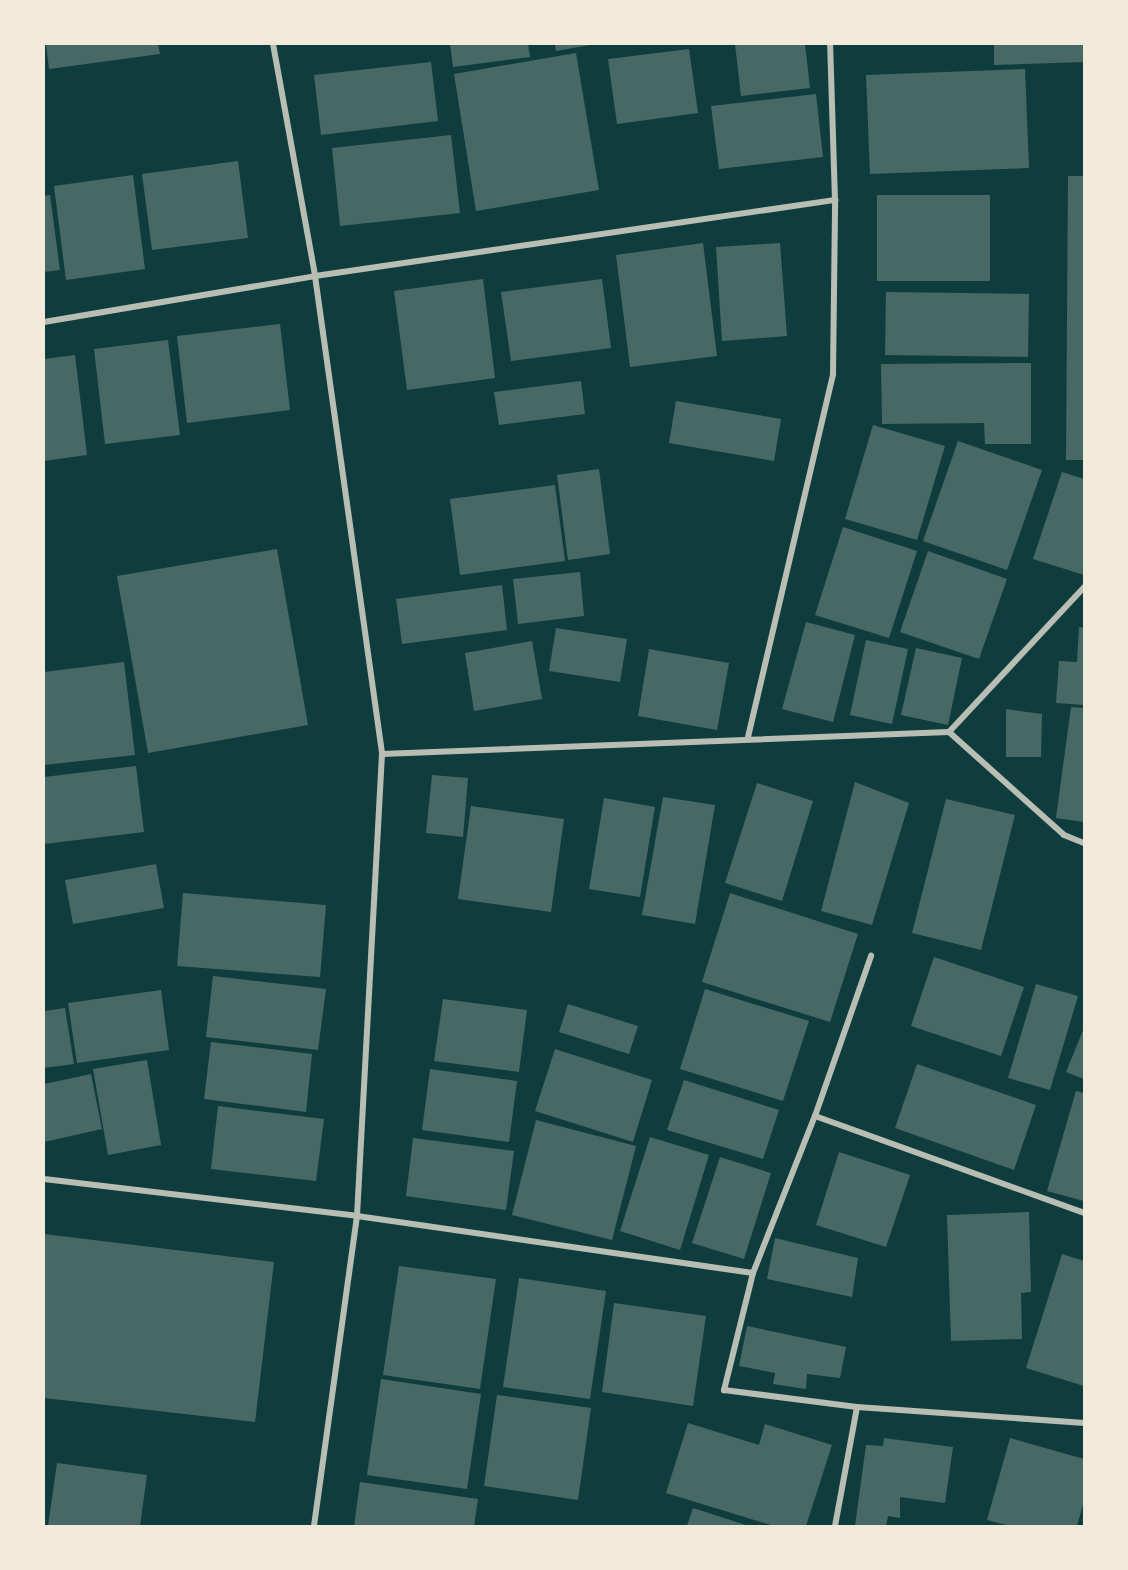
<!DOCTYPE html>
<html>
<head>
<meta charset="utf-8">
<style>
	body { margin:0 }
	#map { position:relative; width:1128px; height:1570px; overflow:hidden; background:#0f3d3e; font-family:Manrope,sans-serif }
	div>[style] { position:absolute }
	.building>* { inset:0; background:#486865 }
	.minor>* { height:6px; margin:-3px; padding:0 3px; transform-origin:3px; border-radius:3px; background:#b8beb3 }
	span { translate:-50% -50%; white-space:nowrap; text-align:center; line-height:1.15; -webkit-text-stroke:4.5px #f1e9da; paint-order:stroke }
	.frame { position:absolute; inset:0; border:45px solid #f1e9da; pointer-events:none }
</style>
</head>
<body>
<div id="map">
	<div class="building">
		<i style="clip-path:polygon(46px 44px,158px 44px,160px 54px,49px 69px)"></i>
		<i style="clip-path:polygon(450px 44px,528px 44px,530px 57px,453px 67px)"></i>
		<i style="clip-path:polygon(555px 44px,590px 44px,590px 45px,556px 51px)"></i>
		<i style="clip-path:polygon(735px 44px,805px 44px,810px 88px,741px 96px)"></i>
		<i style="clip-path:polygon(994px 44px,1084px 44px,1084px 62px,994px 65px)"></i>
		<i style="clip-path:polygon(689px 49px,698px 113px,617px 124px,608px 59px)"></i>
		<i style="clip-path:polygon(576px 53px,599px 190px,476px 211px,454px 74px)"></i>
		<i style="clip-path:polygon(431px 62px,438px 121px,321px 135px,314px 75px)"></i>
		<i style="clip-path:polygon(1025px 69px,1029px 168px,870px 174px,866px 75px)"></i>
		<i style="clip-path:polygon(816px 94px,823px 157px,719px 169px,711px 106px)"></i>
		<i style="clip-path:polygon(451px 135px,460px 213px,340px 226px,332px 148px)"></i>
		<i style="clip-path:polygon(238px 161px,248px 238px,152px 250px,142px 174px)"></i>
		<i style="clip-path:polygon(133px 175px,145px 269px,66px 280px,54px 186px)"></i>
		<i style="clip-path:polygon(1068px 176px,1084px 176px,1084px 460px,1066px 460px)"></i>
		<i style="clip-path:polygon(50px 195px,60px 270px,44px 272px,44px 196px)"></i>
		<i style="clip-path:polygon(877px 195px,990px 195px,990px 281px,877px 281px)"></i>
		<i style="clip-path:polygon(703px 243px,717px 356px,630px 367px,616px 255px)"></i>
		<i style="clip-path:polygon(780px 243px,787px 336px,722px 341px,716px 247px)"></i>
		<i style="clip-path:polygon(483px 279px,495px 378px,407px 390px,394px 291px)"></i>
		<i style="clip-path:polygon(602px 279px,611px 348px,511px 361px,501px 292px)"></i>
		<i style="clip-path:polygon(886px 292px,1029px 294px,1028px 357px,885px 355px)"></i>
		<i style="clip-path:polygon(280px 324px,290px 410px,187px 423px,177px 336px)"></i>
		<i style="clip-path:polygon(168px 340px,180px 435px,105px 444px,94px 349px)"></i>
		<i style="clip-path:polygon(75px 355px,87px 455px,44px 461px,44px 359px)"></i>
		<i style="clip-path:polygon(1031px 363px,1031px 444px,985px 444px,984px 423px,882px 424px,881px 364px)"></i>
		<i style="clip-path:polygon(581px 381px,585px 414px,499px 425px,494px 392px)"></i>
		<i style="clip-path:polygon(676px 401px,781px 419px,774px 461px,669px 443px)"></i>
		<i style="clip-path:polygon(873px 425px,945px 446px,917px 540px,845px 519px)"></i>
		<i style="clip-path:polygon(958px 441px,1042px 470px,1007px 570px,923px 541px)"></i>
		<i style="clip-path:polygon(599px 469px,610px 554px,568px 560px,557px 475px)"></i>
		<i style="clip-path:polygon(1062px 472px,1084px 479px,1084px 575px,1033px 559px)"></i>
		<i style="clip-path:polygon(555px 485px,565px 561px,460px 575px,450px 499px)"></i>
		<i style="clip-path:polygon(843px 527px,917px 551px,889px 638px,815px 615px)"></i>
		<i style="clip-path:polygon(277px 549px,308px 725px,148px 753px,117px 576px)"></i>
		<i style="clip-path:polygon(928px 551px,1007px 579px,979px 659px,900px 632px)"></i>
		<i style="clip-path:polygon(580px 572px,584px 616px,518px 624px,513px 579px)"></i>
		<i style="clip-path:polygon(502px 585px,507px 630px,402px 644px,396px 599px)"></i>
		<i style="clip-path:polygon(806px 622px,855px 635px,833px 722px,782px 709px)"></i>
		<i style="clip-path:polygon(1079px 627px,1084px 628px,1084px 705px,1056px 703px,1059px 661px,1077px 662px)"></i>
		<i style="clip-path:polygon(556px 628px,627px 639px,620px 682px,549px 671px)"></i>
		<i style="clip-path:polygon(866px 640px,908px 649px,892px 724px,850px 715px)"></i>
		<i style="clip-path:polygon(532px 641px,542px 699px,474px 711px,465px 653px)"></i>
		<i style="clip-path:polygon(916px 648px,962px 658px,948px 725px,901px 715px)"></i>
		<i style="clip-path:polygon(649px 649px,729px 663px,717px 730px,638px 716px)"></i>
		<i style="clip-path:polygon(124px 662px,135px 755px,44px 765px,44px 672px)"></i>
		<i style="clip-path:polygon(1071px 707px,1084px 708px,1084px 822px,1056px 818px)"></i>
		<i style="clip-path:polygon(1006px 709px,1042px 714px,1041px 757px,1006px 757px)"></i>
		<i style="clip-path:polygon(136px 766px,144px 832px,44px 844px,44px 777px)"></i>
		<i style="clip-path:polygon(432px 775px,468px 778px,463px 837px,426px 833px)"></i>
		<i style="clip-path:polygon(855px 782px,909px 803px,872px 925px,821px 911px)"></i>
		<i style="clip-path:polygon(757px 783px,813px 801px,782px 901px,725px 883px)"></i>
		<i style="clip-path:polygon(663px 797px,715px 805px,695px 924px,642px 915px)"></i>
		<i style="clip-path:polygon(604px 798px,655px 807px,640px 897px,589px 889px)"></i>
		<i style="clip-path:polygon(946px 799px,1015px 815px,981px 950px,912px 933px)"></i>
		<i style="clip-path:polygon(471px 806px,564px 819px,551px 912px,458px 899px)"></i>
		<i style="clip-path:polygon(156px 864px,164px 908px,73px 924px,65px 880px)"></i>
		<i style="clip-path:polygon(183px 893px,326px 905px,320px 977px,177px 966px)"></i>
		<i style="clip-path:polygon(730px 893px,858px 934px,830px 1022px,702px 982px)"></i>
		<i style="clip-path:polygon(934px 957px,1024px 987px,1001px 1056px,911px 1026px)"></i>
		<i style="clip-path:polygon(213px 976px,326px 989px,318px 1050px,206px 1037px)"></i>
		<i style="clip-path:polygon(1036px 984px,1078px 996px,1050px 1090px,1008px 1078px)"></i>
		<i style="clip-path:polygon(705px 989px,809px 1021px,783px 1101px,680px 1069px)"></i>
		<i style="clip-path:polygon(161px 990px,169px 1050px,77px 1063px,68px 1003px)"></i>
		<i style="clip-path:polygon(443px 999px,527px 1010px,519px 1072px,434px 1061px)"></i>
		<i style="clip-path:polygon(568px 1004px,638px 1026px,629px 1054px,559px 1032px)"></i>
		<i style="clip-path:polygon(65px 1008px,74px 1064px,44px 1068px,44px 1011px)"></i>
		<i style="clip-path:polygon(1084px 1028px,1084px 1079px,1066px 1072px)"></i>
		<i style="clip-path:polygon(211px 1042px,312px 1054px,306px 1112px,204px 1099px)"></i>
		<i style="clip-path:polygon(555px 1049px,652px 1080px,633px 1142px,535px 1111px)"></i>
		<i style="clip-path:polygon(147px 1060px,161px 1145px,108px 1155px,93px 1069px)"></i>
		<i style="clip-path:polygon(917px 1064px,1036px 1105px,1014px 1170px,895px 1128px)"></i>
		<i style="clip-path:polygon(430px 1069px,517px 1081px,509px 1142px,422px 1130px)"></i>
		<i style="clip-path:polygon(91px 1074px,102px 1129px,44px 1142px,44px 1084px)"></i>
		<i style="clip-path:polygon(684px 1080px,779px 1110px,763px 1159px,667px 1130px)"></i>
		<i style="clip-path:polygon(1076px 1091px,1084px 1093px,1084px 1201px,1047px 1191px)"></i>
		<i style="clip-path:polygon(218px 1106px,324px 1119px,316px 1181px,211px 1169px)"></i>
		<i style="clip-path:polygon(536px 1120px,636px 1146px,612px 1240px,512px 1215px)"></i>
		<i style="clip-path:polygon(650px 1137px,709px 1155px,680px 1250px,620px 1231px)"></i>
		<i style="clip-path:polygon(413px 1138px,514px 1151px,506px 1210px,406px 1196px)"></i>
		<i style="clip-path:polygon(839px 1152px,910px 1175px,886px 1247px,816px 1225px)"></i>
		<i style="clip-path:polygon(720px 1157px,771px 1173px,744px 1259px,692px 1243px)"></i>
		<i style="clip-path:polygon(1029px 1212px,1031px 1292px,1021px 1293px,1022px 1339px,951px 1341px,947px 1215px)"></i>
		<i style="clip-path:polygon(44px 1234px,274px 1262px,255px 1422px,44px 1398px)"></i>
		<i style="clip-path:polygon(775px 1238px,858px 1258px,852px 1297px,767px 1279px)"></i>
		<i style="clip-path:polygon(1062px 1254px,1084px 1261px,1084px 1386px,1026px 1368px)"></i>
		<i style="clip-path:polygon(399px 1266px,496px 1279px,480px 1389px,383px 1375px)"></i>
		<i style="clip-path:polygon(519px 1278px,606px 1291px,590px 1399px,503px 1387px)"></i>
		<i style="clip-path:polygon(614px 1303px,706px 1316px,693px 1406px,602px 1392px)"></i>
		<i style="clip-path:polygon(747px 1326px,846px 1347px,840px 1378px,807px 1374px,806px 1389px,773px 1384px,775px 1373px,739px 1366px)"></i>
		<i style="clip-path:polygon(381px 1379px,481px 1394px,467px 1489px,367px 1475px)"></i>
		<i style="clip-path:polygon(497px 1395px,591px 1408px,578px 1500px,484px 1486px)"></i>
		<i style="clip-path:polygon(688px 1423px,759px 1445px,765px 1424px,832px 1445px,806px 1526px,774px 1526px,666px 1493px)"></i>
		<i style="clip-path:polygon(884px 1438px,953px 1447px,945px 1503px,900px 1497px,900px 1518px,888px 1516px,886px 1526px,855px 1526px,866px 1445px,883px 1446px)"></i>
		<i style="clip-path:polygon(1010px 1438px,1084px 1459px,1084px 1501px,1077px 1526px,1010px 1526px,987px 1520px)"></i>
		<i style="clip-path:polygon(57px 1463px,147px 1475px,140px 1526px,48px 1526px)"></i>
		<i style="clip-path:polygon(360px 1482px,478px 1499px,474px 1526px,354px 1526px)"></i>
		<i style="clip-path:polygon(693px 1508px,749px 1526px,687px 1526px)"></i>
	</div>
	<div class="minor">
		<i style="left:273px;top:44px;width:236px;rotate:79.7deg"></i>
		<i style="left:315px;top:276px;width:483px;rotate:82deg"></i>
		<i style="left:382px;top:754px;width:463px;rotate:93.1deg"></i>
		<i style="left:357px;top:1216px;width:313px;rotate:97.9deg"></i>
		<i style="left:44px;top:322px;width:275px;rotate:-9.6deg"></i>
		<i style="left:315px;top:276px;width:526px;rotate:-8.32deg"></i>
		<i style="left:949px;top:732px;width:198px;rotate:-47deg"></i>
		<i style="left:748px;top:737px;width:373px;rotate:-76.8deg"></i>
		<i style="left:833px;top:374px;width:174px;rotate:-89.3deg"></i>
		<i style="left:835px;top:200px;width:156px;rotate:-91.8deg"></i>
		<i style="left:382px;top:754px;width:567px;rotate:-2.22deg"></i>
		<i style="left:949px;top:732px;width:154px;rotate:41.8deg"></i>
		<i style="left:1064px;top:835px;width:22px;rotate:22deg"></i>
		<i style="left:815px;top:1116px;width:286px;rotate:19.8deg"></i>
		<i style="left:44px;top:1179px;width:315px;rotate:6.7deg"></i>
		<i style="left:357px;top:1216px;width:400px;rotate:8.2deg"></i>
		<i style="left:753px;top:1273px;width:121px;rotate:103.9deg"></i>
		<i style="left:724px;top:1390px;width:134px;rotate:7.3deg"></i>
		<i style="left:857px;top:1407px;width:228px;rotate:4deg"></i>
		<i style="left:753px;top:1273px;width:169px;rotate:-68.5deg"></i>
		<i style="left:815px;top:1116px;width:170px;rotate:-70.7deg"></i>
		<i style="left:835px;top:1526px;width:121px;rotate:-79.5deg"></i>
	</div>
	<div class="frame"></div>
</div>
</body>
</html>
